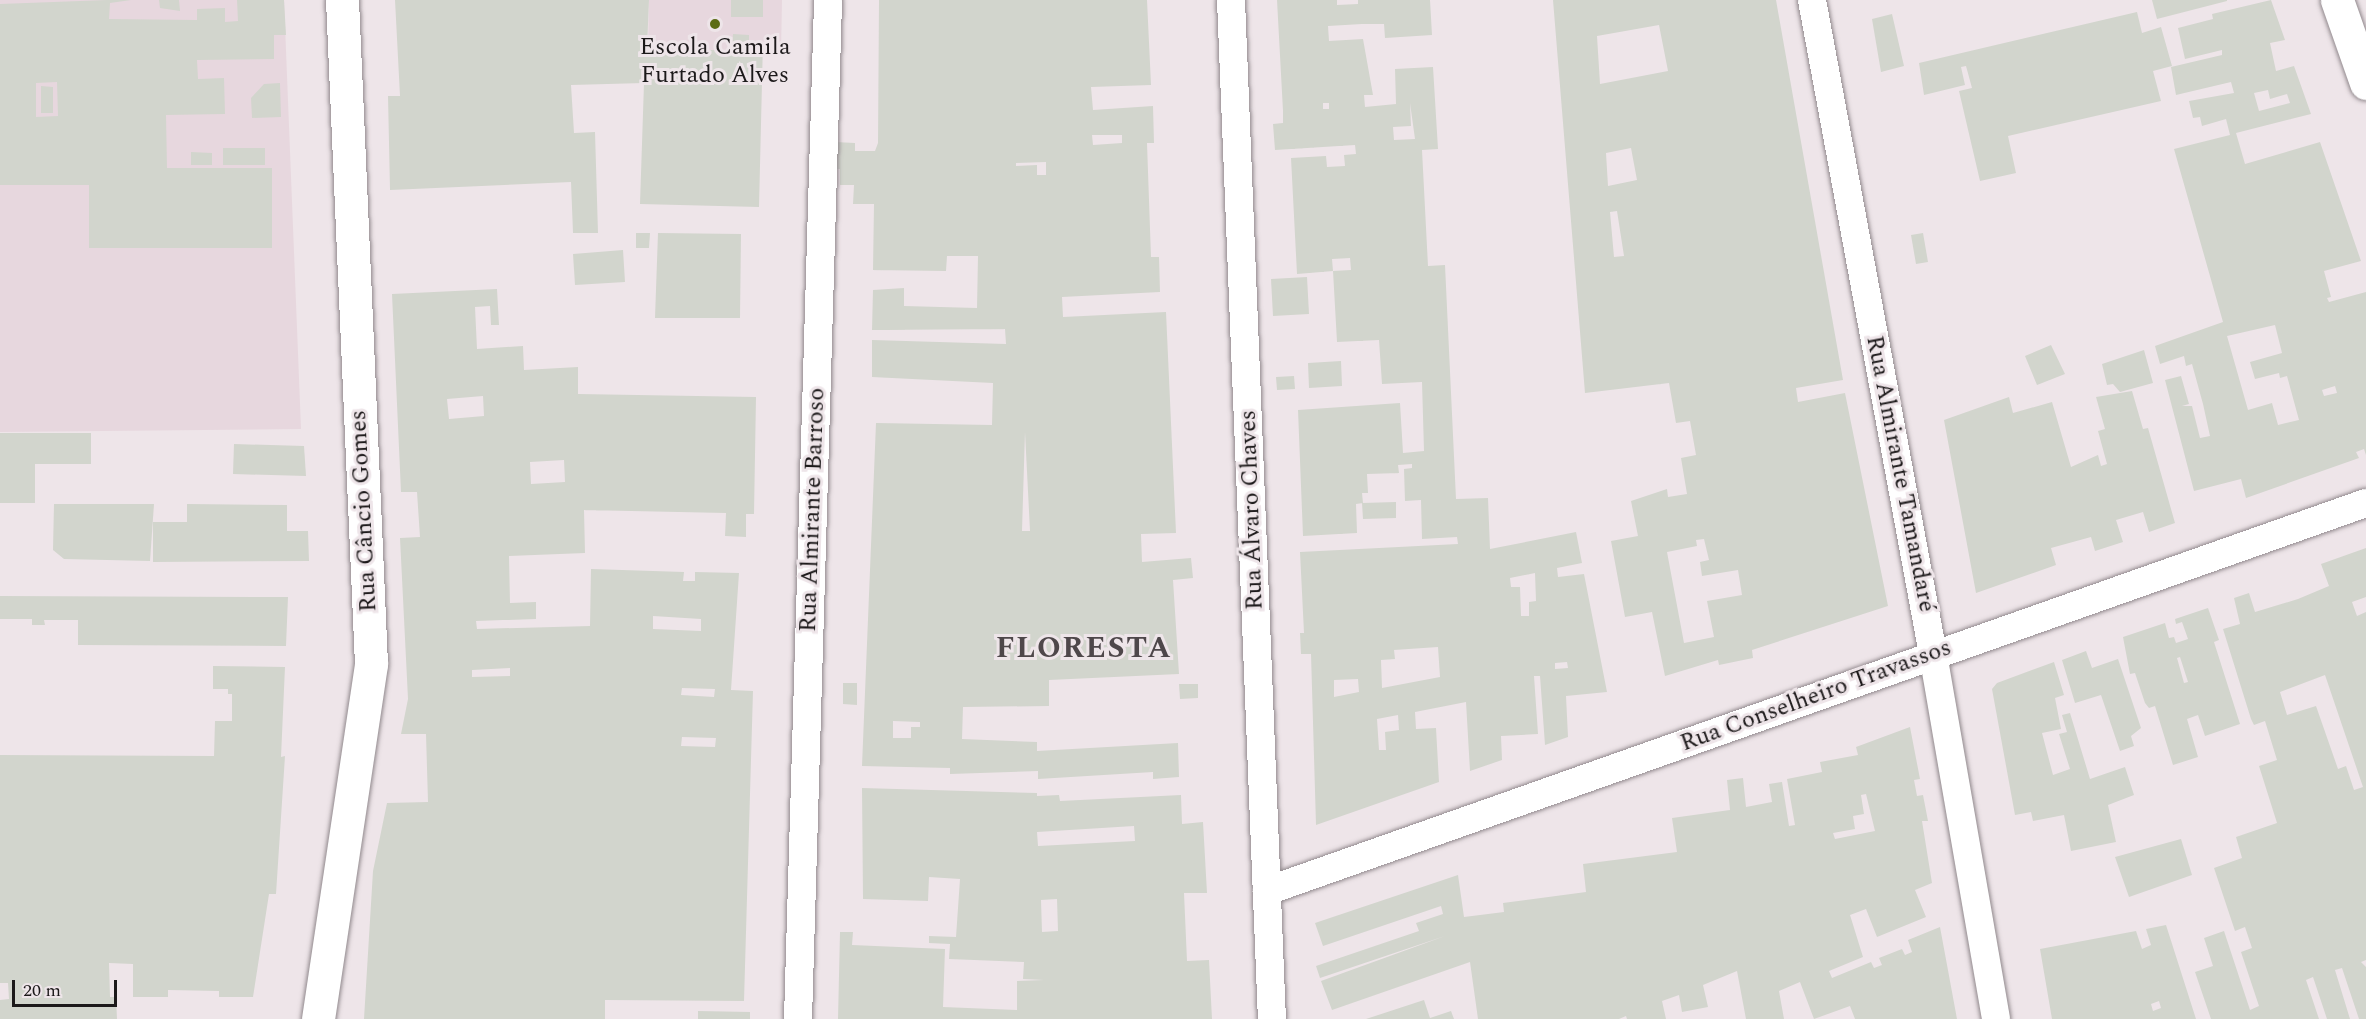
<!DOCTYPE html>
<html>
<head>
<meta charset="utf-8">
<style>
	body { margin:0 }
	#map { position:relative; width:2366px; height:1019px; overflow:hidden; background:#eee5e9; font-family:Spectral,serif }
	div>[style] { position:absolute }
	.built>* { inset:0; background:#e7d7de }
	.building>* { inset:0; background:#d2d5cd }
	.roads { filter:drop-shadow(0 0 2px #91898d) drop-shadow(0 0 2px #91898d) }
	.minor>* { height:28px; margin:-14px; padding:0 14px; transform-origin:14px; border-radius:14px; background:#fff }
	.tertiary>* { height:33px; margin:-16.5px; padding:0 16.5px; transform-origin:16.5px; border-radius:16.5px; background:#fff }
	.dots>* { width:16px; height:16px; translate:-50% -50%; box-sizing:border-box; border:3px solid #eee5e9; border-radius:50% }
	span { translate:-50% -50%; white-space:nowrap; text-align:center; line-height:1.15; -webkit-text-stroke:6px #eee5e9; paint-order:stroke }
	.poi-label { font-size:24px; color:#1c191a }
	.street-label { font-size:24px; color:#1c191a }
	.district-label { font-size:30px; color:#4e474a; font-weight:700; letter-spacing:1.5px }
	.scale { position:absolute; left:12px; top:980px; width:105px; height:27px; box-sizing:border-box; border:3px solid #1c191a; border-top:0; padding-left:8px; font-size:18px; line-height:21px; white-space:nowrap; color:#1c191a; -webkit-text-stroke:4px #eee5e9; paint-order:stroke }
</style>
</head>
<body>
<div id="map">
	<div class="built">
		<i style="clip-path:polygon(0 0,284px 0,301px 429px,0 432px)"></i>
		<i style="clip-path:polygon(649px 0,782px 0,781px 52px,648px 48px)"></i>
	</div>
	<div class="building">
		<i style="clip-path:polygon(evenodd,107px 0,131px 0,110px 3px,109px 19px,197px 20px,197px 9px,225px 8px,225px 22px,238px 21px,237px 0,284px 0,286px 35px,274px 35px,274px 59px,197px 60px,198px 79px,224px 78px,225px 114px,166px 115px,167px 168px,272px 168px,272px 248px,89px 248px,89px 185px,0 185px,0 4px,107px 0,57px 82px,58px 116px,36px 117px,36px 83px,57px 82px)"></i>
		<i style="clip-path:polygon(159px 0,179px 0,180px 11px,160px 8px)"></i>
		<i style="clip-path:polygon(395px 0,649px 0,647px 48px,745px 51px,746px 47px,732px 46px,733px 34px,749px 35px,749px 41px,763px 41px,759px 207px,640px 204px,644px 83px,571px 85px,574px 133px,595px 132px,598px 233px,573px 233px,571px 182px,390px 190px,388px 96px,400px 96px)"></i>
		<i style="clip-path:polygon(731px 0,763px 0,763px 17px,731px 17px)"></i>
		<i style="clip-path:polygon(evenodd,879px 0,1147px 0,1151px 85px,1091px 87px,1093px 110px,1153px 106px,1154px 143px,1147px 143px,1151px 257px,1159px 257px,1160px 292px,1062px 297px,1063px 317px,1166px 312px,1176px 533px,1141px 534px,1142px 562px,1191px 558px,1193px 578px,1173px 580px,1179px 674px,1049px 680px,1049px 706px,963px 707px,962px 739px,1037px 742px,1037px 751px,1178px 743px,1179px 777px,1153px 779px,1153px 772px,1038px 779px,1038px 771px,950px 774px,950px 768px,862px 766px,876px 423px,992px 425px,993px 383px,872px 377px,872px 340px,1006px 344px,1005px 329px,872px 330px,873px 290px,904px 288px,904px 306px,977px 308px,978px 256px,947px 256px,946px 271px,873px 270px,874px 204px,853px 204px,854px 185px,840px 185px,840px 169px,834px 169px,835px 142px,855px 143px,855px 151px,875px 151px,878px 143px,879px 0,1092px 135px,1122px 135px,1122px 143px,1093px 145px,1092px 135px,879px 0,1046px 162px,1046px 175px,1037px 175px,1037px 165px,1016px 166px,1016px 163px,1046px 162px,879px 0,1025px 432px,1030px 531px,1022px 531px,1025px 432px,879px 0,893px 721px,920px 722px,920px 727px,911px 727px,911px 738px,893px 738px,893px 721px)"></i>
		<i style="clip-path:polygon(evenodd,1277px 0,1337px 0,1337px 5px,1358px 4px,1358px 0,1430px 0,1432px 35px,1385px 38px,1384px 24px,1362px 24px,1328px 26px,1329px 41px,1363px 39px,1373px 95px,1364px 95px,1365px 107px,1396px 104px,1395px 69px,1433px 67px,1438px 149px,1422px 150px,1428px 266px,1445px 265px,1456px 499px,1488px 498px,1490px 549px,1576px 532px,1582px 563px,1557px 568px,1558px 577px,1584px 574px,1607px 692px,1566px 696px,1568px 737px,1545px 745px,1540px 676px,1534px 676px,1538px 734px,1501px 736px,1502px 760px,1470px 771px,1466px 702px,1415px 712px,1416px 729px,1436px 728px,1439px 782px,1316px 825px,1311px 654px,1301px 654px,1300px 633px,1304px 633px,1300px 552px,1458px 544px,1457px 537px,1422px 539px,1421px 500px,1405px 501px,1404px 469px,1412px 468px,1412px 464px,1398px 465px,1399px 473px,1367px 474px,1368px 493px,1362px 493px,1363px 503px,1356px 504px,1357px 533px,1303px 536px,1298px 410px,1400px 403px,1403px 453px,1424px 451px,1422px 382px,1382px 384px,1379px 340px,1337px 342px,1333px 271px,1351px 270px,1350px 258px,1332px 259px,1333px 271px,1297px 274px,1291px 158px,1326px 156px,1327px 167px,1345px 166px,1344px 155px,1356px 154px,1355px 145px,1275px 150px,1273px 124px,1283px 123px,1283px 111px,1277px 0,1323px 103px,1329px 103px,1329px 109px,1323px 109px,1323px 103px,1277px 0,1410px 103px,1415px 139px,1394px 140px,1393px 127px,1411px 126px,1410px 103px,1277px 0,1535px 573px,1536px 601px,1529px 602px,1529px 616px,1521px 616px,1520px 587px,1511px 587px,1510px 578px,1535px 573px,1277px 0,1438px 647px,1440px 677px,1382px 688px,1381px 660px,1395px 659px,1394px 650px,1438px 647px,1277px 0,1567px 662px,1568px 668px,1555px 669px,1555px 663px,1567px 662px,1277px 0,1358px 679px,1359px 692px,1334px 697px,1334px 680px,1358px 679px,1277px 0,1398px 715px,1399px 730px,1385px 732px,1386px 750px,1379px 750px,1377px 719px,1398px 715px)"></i>
		<i style="clip-path:polygon(evenodd,1553px 0,1776px 0,1843px 380px,1796px 388px,1798px 402px,1845px 393px,1888px 606px,1752px 650px,1753px 658px,1719px 665px,1718px 660px,1665px 676px,1652px 612px,1625px 617px,1611px 541px,1638px 536px,1631px 501px,1667px 489px,1668px 497px,1687px 494px,1681px 458px,1696px 455px,1690px 421px,1676px 423px,1669px 383px,1585px 393px,1553px 0,1659px 25px,1668px 71px,1600px 84px,1597px 36px,1659px 25px,1553px 0,1631px 148px,1637px 180px,1608px 186px,1606px 153px,1631px 148px,1553px 0,1617px 211px,1624px 256px,1614px 257px,1610px 212px,1617px 211px,1553px 0,1704px 539px,1709px 560px,1700px 562px,1702px 576px,1738px 570px,1742px 595px,1707px 601px,1714px 637px,1684px 643px,1667px 552px,1697px 546px,1696px 540px,1704px 539px)"></i>
		<i style="clip-path:polygon(2152px 0,2227px 0,2227px 1px,2157px 19px)"></i>
		<i style="clip-path:polygon(evenodd,2271px 0,2285px 40px,2270px 43px,2276px 71px,2294px 66px,2311px 114px,2236px 133px,2245px 164px,2320px 142px,2361px 261px,2324px 271px,2331px 297px,2327px 298px,2329px 302px,2366px 292px,2366px 455px,2364px 449px,2356px 452px,2359px 458px,2246px 498px,2241px 479px,2194px 491px,2165px 380px,2181px 376px,2189px 404px,2182px 406px,2192px 406px,2200px 438px,2210px 436px,2203px 404px,2192px 364px,2186px 366px,2184px 356px,2160px 364px,2155px 346px,2223px 322px,2174px 149px,2230px 135px,2226px 119px,2202px 126px,2200px 117px,2193px 118px,2189px 101px,2234px 93px,2231px 82px,2176px 95px,2171px 67px,2222px 55px,2222px 50px,2185px 59px,2178px 28px,2213px 19px,2212px 14px,2271px 0,2268px 90px,2270px 99px,2287px 94px,2290px 103px,2259px 111px,2254px 93px,2268px 90px,2271px 0,2275px 325px,2282px 353px,2250px 362px,2255px 379px,2279px 373px,2280px 378px,2287px 376px,2299px 420px,2278px 425px,2272px 403px,2248px 410px,2227px 336px,2275px 325px,2271px 0,2335px 386px,2337px 393px,2324px 396px,2322px 390px,2335px 386px)"></i>
		<i style="clip-path:polygon(2137px 12px,2142px 33px,2161px 27px,2172px 66px,2153px 71px,2161px 101px,2008px 136px,2016px 173px,1980px 181px,1959px 91px,1972px 88px,1966px 66px,1961px 67px,1965px 85px,1924px 95px,1919px 63px)"></i>
		<i style="clip-path:polygon(1892px 14px,1904px 66px,1881px 72px,1872px 19px)"></i>
		<i style="clip-path:polygon(280px 83px,281px 117px,252px 118px,251px 98px,264px 84px)"></i>
		<i style="clip-path:polygon(41px 86px,53px 87px,53px 113px,41px 113px)"></i>
		<i style="clip-path:polygon(223px 148px,265px 148px,265px 165px,223px 165px)"></i>
		<i style="clip-path:polygon(191px 152px,212px 153px,212px 165px,191px 165px)"></i>
		<i style="clip-path:polygon(636px 233px,650px 233px,649px 248px,636px 248px)"></i>
		<i style="clip-path:polygon(658px 233px,741px 234px,740px 318px,655px 318px)"></i>
		<i style="clip-path:polygon(1923px 233px,1928px 262px,1916px 264px,1911px 235px)"></i>
		<i style="clip-path:polygon(623px 250px,625px 282px,575px 285px,573px 254px)"></i>
		<i style="clip-path:polygon(1307px 277px,1309px 314px,1273px 316px,1271px 279px)"></i>
		<i style="clip-path:polygon(evenodd,497px 289px,499px 325px,491px 325px,490px 306px,475px 307px,477px 349px,523px 346px,524px 370px,578px 367px,578px 394px,756px 397px,754px 514px,746px 514px,746px 537px,725px 536px,726px 513px,584px 510px,585px 553px,509px 556px,510px 603px,536px 602px,536px 619px,476px 621px,477px 629px,590px 626px,591px 569px,684px 572px,683px 581px,695px 581px,695px 572px,739px 573px,731px 690px,753px 691px,744px 1001px,605px 1000px,605px 1019px,364px 1019px,373px 871px,387px 803px,428px 802px,426px 734px,401px 734px,408px 699px,400px 538px,420px 537px,417px 492px,401px 492px,392px 294px,497px 289px,483px 396px,484px 416px,449px 419px,447px 399px,483px 396px,497px 289px,564px 460px,565px 482px,531px 484px,530px 462px,564px 460px,497px 289px,653px 616px,701px 619px,701px 631px,653px 629px,653px 616px,497px 289px,510px 668px,510px 676px,472px 677px,472px 670px,510px 668px,497px 289px,682px 688px,715px 689px,714px 697px,681px 695px,682px 688px,497px 289px,682px 737px,716px 738px,715px 747px,681px 746px,682px 737px)"></i>
		<i style="clip-path:polygon(2051px 345px,2065px 374px,2037px 385px,2025px 356px)"></i>
		<i style="clip-path:polygon(2144px 350px,2153px 383px,2120px 392px,2113px 384px,2107px 385px,2102px 364px)"></i>
		<i style="clip-path:polygon(1341px 361px,1342px 386px,1309px 388px,1308px 363px)"></i>
		<i style="clip-path:polygon(1294px 376px,1295px 389px,1277px 390px,1276px 377px)"></i>
		<i style="clip-path:polygon(2132px 391px,2143px 429px,2148px 428px,2175px 523px,2149px 532px,2143px 512px,2116px 520px,2123px 542px,2095px 551px,2091px 537px,2051px 548px,2056px 565px,1976px 593px,1944px 420px,2009px 397px,2013px 413px,2052px 402px,2071px 467px,2098px 455px,2101px 466px,2107px 464px,2098px 431px,2105px 429px,2096px 397px)"></i>
		<i style="clip-path:polygon(0 433px,91px 433px,91px 464px,35px 464px,35px 503px,0 503px)"></i>
		<i style="clip-path:polygon(234px 444px,304px 446px,306px 476px,233px 474px)"></i>
		<i style="clip-path:polygon(1396px 502px,1396px 518px,1363px 519px,1362px 503px)"></i>
		<i style="clip-path:polygon(54px 504px,154px 504px,150px 561px,64px 559px,53px 550px)"></i>
		<i style="clip-path:polygon(187px 504px,287px 505px,287px 531px,308px 531px,309px 561px,153px 562px,153px 522px,187px 522px)"></i>
		<i style="clip-path:polygon(evenodd,2366px 548px,2366px 597px,2352px 602px,2357px 616px,2366px 612px,2366px 960px,2361px 962px,2366px 967px,2366px 1019px,2359px 1019px,2342px 968px,2335px 970px,2350px 1019px,2327px 1019px,2313px 977px,2306px 980px,2319px 1019px,2211px 1019px,2195px 972px,2213px 966px,2204px 938px,2224px 931px,2250px 1010px,2259px 1006px,2241px 952px,2252px 948px,2245px 927px,2235px 931px,2214px 868px,2242px 858px,2236px 837px,2277px 823px,2259px 766px,2277px 760px,2265px 721px,2254px 725px,2251px 719px,2223px 629px,2240px 624px,2234px 598px,2249px 593px,2255px 612px,2298px 599px,2329px 586px,2321px 564px,2366px 548px,2325px 675px,2363px 787px,2354px 790px,2346px 766px,2338px 769px,2316px 706px,2287px 715px,2280px 692px,2325px 675px)"></i>
		<i style="clip-path:polygon(0 596px,288px 597px,286px 646px,78px 645px,78px 620px,44px 620px,45px 625px,32px 625px,32px 619px,0 619px)"></i>
		<i style="clip-path:polygon(evenodd,2208px 608px,2219px 640px,2214px 642px,2240px 724px,2205px 736px,2198px 715px,2187px 719px,2198px 757px,2173px 765px,2155px 706px,2149px 708px,2145px 703px,2135px 673px,2130px 674px,2123px 637px,2165px 623px,2169px 638px,2174px 637px,2176px 643px,2188px 639px,2182px 622px,2176px 624px,2175px 619px,2208px 608px,2180px 657px,2188px 682px,2184px 683px,2177px 658px,2180px 657px)"></i>
		<i style="clip-path:polygon(2086px 651px,2092px 668px,2118px 659px,2141px 728px,2131px 736px,2134px 746px,2120px 751px,2101px 695px,2075px 703px,2062px 660px)"></i>
		<i style="clip-path:polygon(2054px 662px,2064px 695px,2055px 698px,2061px 729px,2042px 733px,2053px 775px,2070px 769px,2059px 734px,2067px 732px,2062px 715px,2070px 713px,2090px 779px,2125px 767px,2134px 795px,2108px 805px,2116px 842px,2071px 851px,2064px 815px,2033px 821px,2031px 812px,2015px 815px,1992px 689px,1997px 683px)"></i>
		<i style="clip-path:polygon(213px 666px,285px 667px,281px 757px,285px 756px,276px 894px,269px 894px,253px 997px,219px 997px,219px 991px,168px 990px,168px 997px,133px 997px,133px 964px,109px 963px,110px 997px,116px 997px,117px 1019px,0 1019px,0 1000px,9px 999px,8px 983px,0 983px,0 755px,214px 756px,215px 721px,232px 721px,232px 694px,228px 694px,228px 689px,213px 689px)"></i>
		<i style="clip-path:polygon(843px 683px,857px 683px,857px 705px,843px 704px)"></i>
		<i style="clip-path:polygon(1179px 684px,1198px 684px,1198px 698px,1180px 699px)"></i>
		<i style="clip-path:polygon(evenodd,1910px 727px,1920px 779px,1914px 780px,1917px 796px,1923px 795px,1928px 821px,1922px 821px,1932px 883px,1915px 890px,1926px 917px,1877px 937px,1866px 909px,1850px 915px,1863px 957px,1829px 971px,1832px 978px,1871px 962px,1874px 968px,1882px 965px,1879px 958px,1902px 949px,1905px 955px,1912px 952px,1908px 940px,1940px 927px,1957px 1019px,1855px 1019px,1850px 1006px,1814px 1019px,1800px 982px,1779px 991px,1784px 1019px,1746px 1019px,1737px 971px,1703px 985px,1708px 1007px,1682px 1012px,1679px 995px,1662px 1001px,1666px 1019px,1627px 1019px,1626px 1016px,1619px 1019px,1478px 1019px,1470px 962px,1332px 1010px,1321px 981px,1445px 936px,1320px 978px,1316px 966px,1419px 931px,1416px 923px,1443px 914px,1441px 906px,1323px 946px,1315px 923px,1458px 875px,1464px 917px,1504px 912px,1503px 903px,1586px 892px,1583px 864px,1677px 852px,1672px 818px,1730px 810px,1727px 780px,1743px 778px,1746px 807px,1772px 802px,1769px 784px,1782px 782px,1789px 826px,1795px 825px,1787px 779px,1822px 772px,1820px 762px,1858px 755px,1856px 747px,1910px 727px,1866px 794px,1875px 831px,1835px 839px,1833px 833px,1855px 829px,1853px 816px,1864px 814px,1861px 795px,1866px 794px)"></i>
		<i style="clip-path:polygon(evenodd,862px 788px,1037px 793px,1037px 796px,1059px 795px,1060px 801px,1181px 795px,1182px 824px,1203px 822px,1207px 893px,1184px 893px,1187px 961px,1209px 960px,1212px 1019px,838px 1019px,840px 932px,853px 932px,852px 945px,945px 949px,943px 1007px,1017px 1010px,1017px 981px,1044px 980px,1023px 979px,1024px 962px,949px 959px,950px 944px,929px 943px,929px 936px,956px 937px,960px 879px,929px 877px,928px 901px,863px 899px,862px 788px,1134px 826px,1135px 841px,1038px 846px,1037px 832px,1134px 826px,862px 788px,1057px 899px,1058px 931px,1042px 932px,1041px 900px,1057px 899px)"></i>
		<i style="clip-path:polygon(2181px 839px,2192px 875px,2129px 897px,2115px 857px)"></i>
		<i style="clip-path:polygon(evenodd,2166px 925px,2196px 1019px,2052px 1019px,2040px 949px,2136px 931px,2142px 949px,2151px 945px,2146px 929px,2166px 925px,2159px 1001px,2161px 1008px,2153px 1011px,2151px 1004px,2159px 1001px)"></i>
		<i style="clip-path:polygon(1424px 1000px,1430px 1018px,1451px 1011px,1454px 1019px,1366px 1019px)"></i>
		<i style="clip-path:polygon(698px 1011px,750px 1012px,750px 1019px,698px 1019px)"></i>
	</div>
	<div class="roads">
		<div class="minor">
			<i style="left:1231px;top:0;width:1020px;rotate:87.7deg"></i>
			<i style="left:1812px;top:0;width:665px;rotate:79.52deg"></i>
			<i style="left:1933px;top:654px;width:370px;rotate:80.2deg"></i>
			<i style="left:1267px;top:891px;width:1165px;rotate:-19.45deg"></i>
			<i style="left:798px;top:1019px;width:1019px;rotate:-88.31deg"></i>
		</div>
		<div class="tertiary">
			<i style="left:2337px;top:0;width:88px;rotate:70.7deg"></i>
			<i style="left:318px;top:1019px;width:359px;rotate:-81.5deg"></i>
			<i style="left:371px;top:664px;width:665px;rotate:-92.5deg"></i>
		</div>
	</div>
	<div class="dots">
		<i style="left:715px;top:24px;background:#5c6b14"></i>
	</div>
	<div class="poi-label">
		<span style="left:715px;top:62px">Escola Camila<br>Furtado Alves</span>
	</div>
	<div class="street-label">
		<span style="left:1900px;top:474px;rotate:79deg">Rua Almirante Tamandaré</span>
		<span style="left:813px;top:510px;rotate:-88deg">Rua Almirante Barroso</span>
		<span style="left:1252px;top:510px;rotate:-92deg">Rua Álvaro Chaves</span>
		<span style="left:364px;top:511px;rotate:-93deg">Rua Câncio Gomes</span>
		<span style="left:1816px;top:696px;rotate:-20deg">Rua Conselheiro Travassos</span>
	</div>
	<div class="district-label">
		<span style="left:1084px;top:648px">FLORESTA</span>
	</div>
	<div class="scale">20 m</div>
</div>
</body>
</html>
